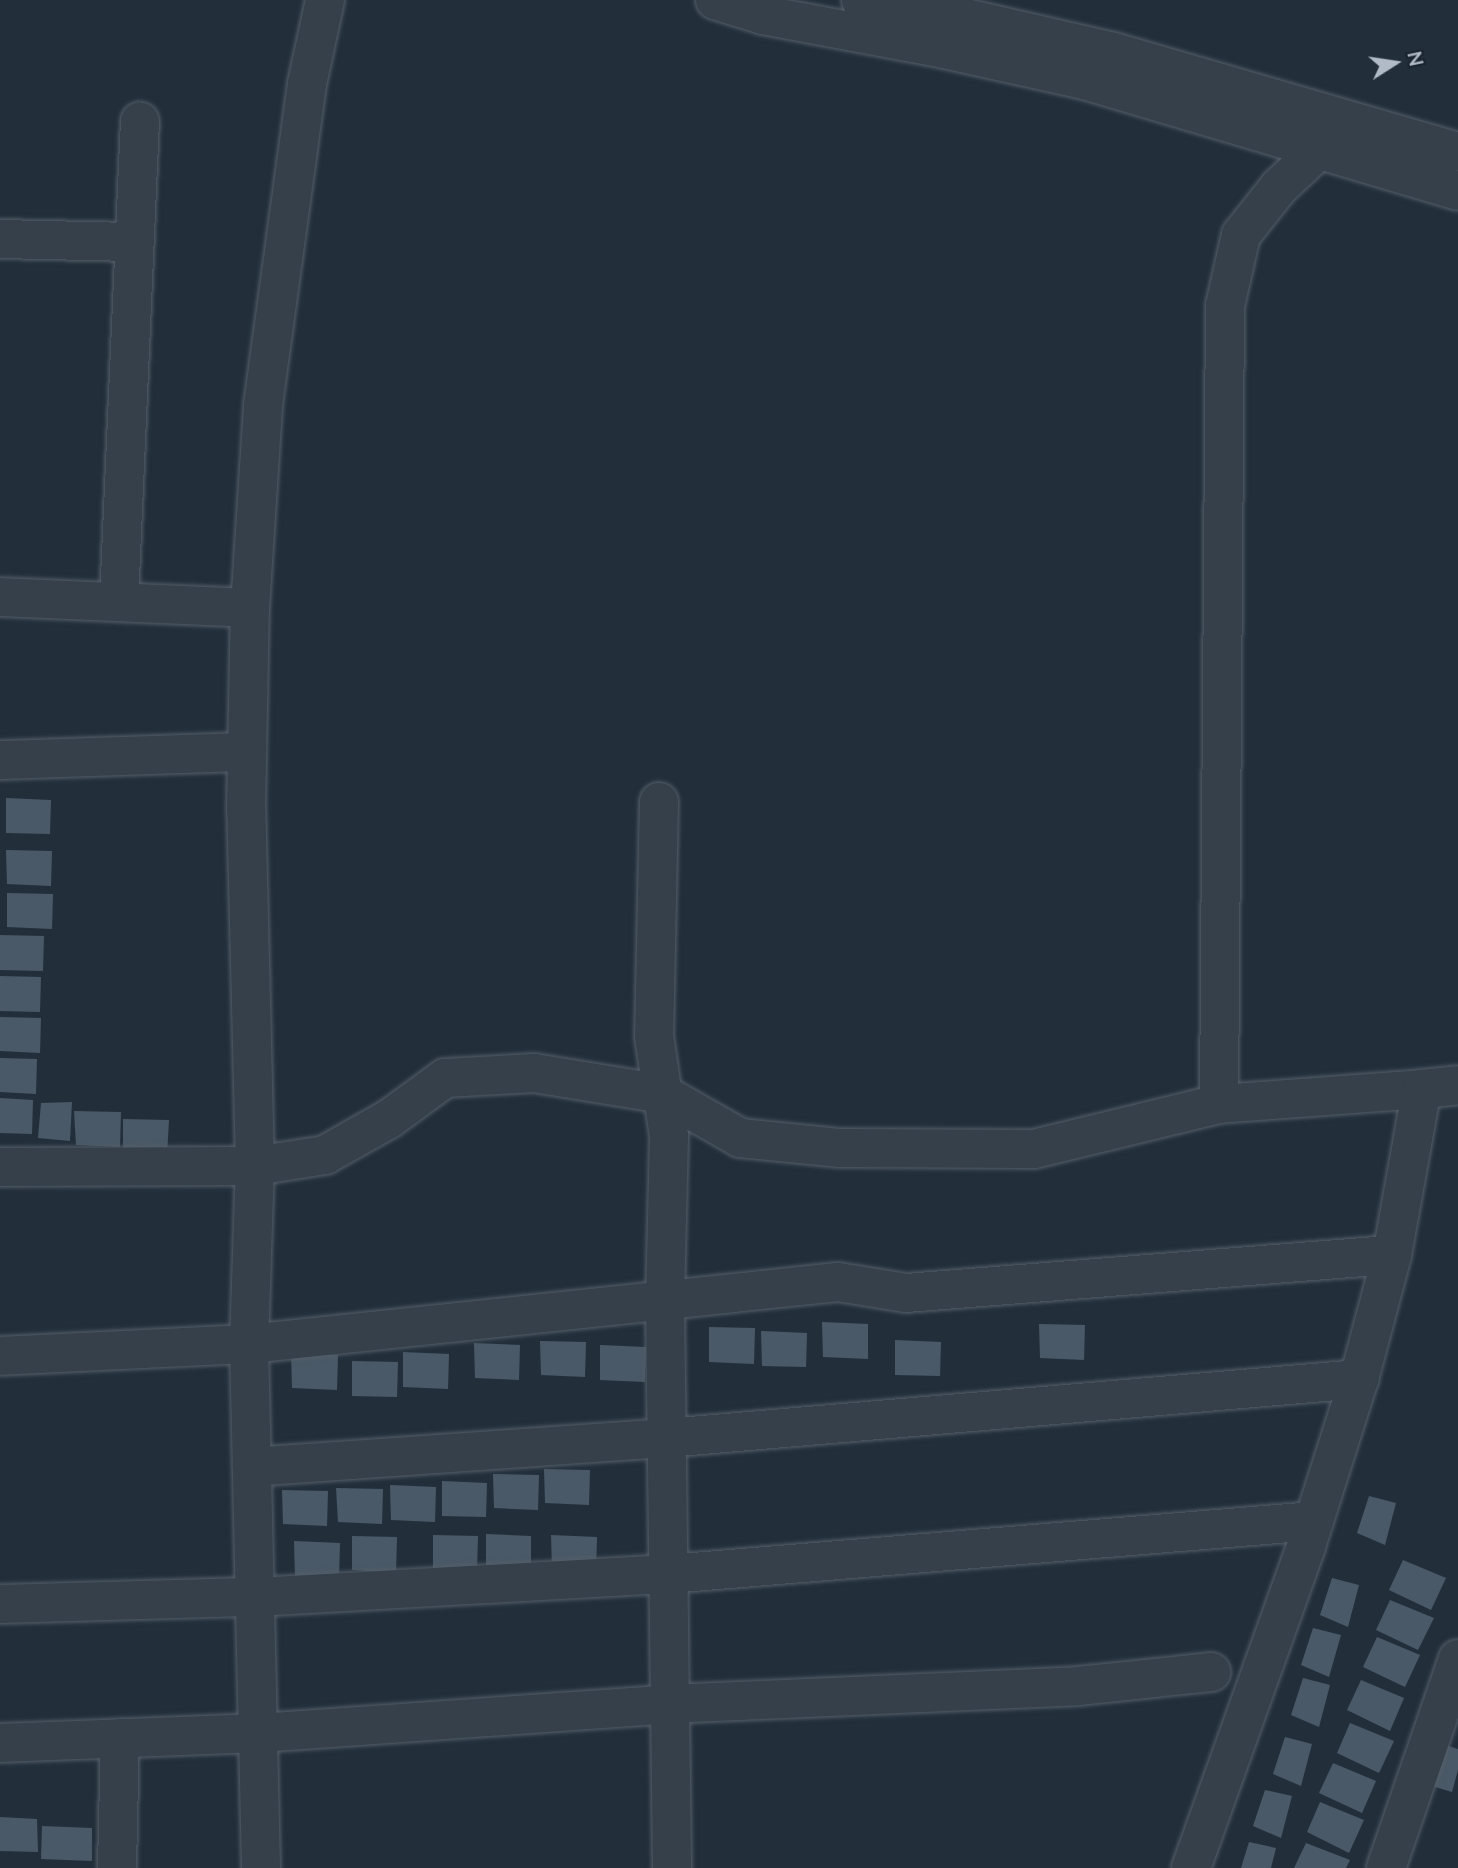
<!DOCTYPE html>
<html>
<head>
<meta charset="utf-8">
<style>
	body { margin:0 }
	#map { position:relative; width:1458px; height:1868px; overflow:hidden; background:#222f3b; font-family:Lato,sans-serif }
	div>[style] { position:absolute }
	.building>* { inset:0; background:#4a5967 }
	.roads { filter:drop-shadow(0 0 2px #545e69) drop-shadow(0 0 2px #545e69) }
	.minor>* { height:38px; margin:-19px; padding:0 19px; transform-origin:19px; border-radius:19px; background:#35404b }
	span { translate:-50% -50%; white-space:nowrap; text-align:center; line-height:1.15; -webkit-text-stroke:5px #1b2530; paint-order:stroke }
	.north { position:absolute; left:1360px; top:28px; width:70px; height:70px; -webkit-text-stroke:5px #1b2530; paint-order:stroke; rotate:78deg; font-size:19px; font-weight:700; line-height:28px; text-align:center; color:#b1bbc7 }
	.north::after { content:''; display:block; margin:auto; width:24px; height:32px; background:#b1bbc7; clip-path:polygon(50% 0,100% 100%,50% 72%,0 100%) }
</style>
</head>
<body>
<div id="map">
	<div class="building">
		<i style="clip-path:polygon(6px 798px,51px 800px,50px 834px,6px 833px)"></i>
		<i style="clip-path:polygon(6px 850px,52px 851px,51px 886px,7px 884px)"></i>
		<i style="clip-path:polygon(7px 893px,53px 894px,52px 929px,7px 927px)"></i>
		<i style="clip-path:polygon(0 935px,44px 936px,43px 971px,0 970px)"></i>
		<i style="clip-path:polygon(0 976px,41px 977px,40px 1012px,0 1011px)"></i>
		<i style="clip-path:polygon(0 1017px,41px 1018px,40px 1053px,0 1051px)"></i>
		<i style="clip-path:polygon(0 1058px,37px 1059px,36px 1094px,0 1092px)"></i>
		<i style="clip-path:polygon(0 1098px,33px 1100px,32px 1134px,0 1133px)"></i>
		<i style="clip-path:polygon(72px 1102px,70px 1141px,38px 1138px,41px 1103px)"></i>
		<i style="clip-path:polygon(74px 1111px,121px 1112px,120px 1147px,76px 1145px)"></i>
		<i style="clip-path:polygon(123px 1119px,169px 1120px,167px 1156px,123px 1154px)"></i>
		<i style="clip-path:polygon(822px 1322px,868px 1324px,868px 1359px,823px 1357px)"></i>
		<i style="clip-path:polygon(1039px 1324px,1085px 1325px,1084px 1360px,1040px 1358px)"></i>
		<i style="clip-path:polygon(709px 1327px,755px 1328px,754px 1364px,709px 1362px)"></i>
		<i style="clip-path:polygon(761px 1331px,807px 1333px,806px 1367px,762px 1366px)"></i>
		<i style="clip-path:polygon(895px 1340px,941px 1342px,940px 1376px,895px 1375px)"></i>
		<i style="clip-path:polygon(540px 1341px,586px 1342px,585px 1377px,541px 1375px)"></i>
		<i style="clip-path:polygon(474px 1343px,520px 1345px,519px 1380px,475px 1378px)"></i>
		<i style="clip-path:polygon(600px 1345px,646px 1347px,645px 1382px,600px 1380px)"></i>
		<i style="clip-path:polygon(403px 1352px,449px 1354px,448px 1389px,403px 1387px)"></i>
		<i style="clip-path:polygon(291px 1353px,338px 1355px,337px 1390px,292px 1388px)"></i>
		<i style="clip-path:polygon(352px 1361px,398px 1362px,397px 1397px,352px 1396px)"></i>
		<i style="clip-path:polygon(544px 1469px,590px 1470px,589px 1505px,545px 1503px)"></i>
		<i style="clip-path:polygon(493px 1474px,539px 1475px,538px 1510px,494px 1508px)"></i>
		<i style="clip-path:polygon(442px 1481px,487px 1483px,486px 1517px,442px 1516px)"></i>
		<i style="clip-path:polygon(390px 1485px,436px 1487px,435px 1522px,391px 1520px)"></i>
		<i style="clip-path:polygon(336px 1488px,383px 1489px,382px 1524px,338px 1522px)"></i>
		<i style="clip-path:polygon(282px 1490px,328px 1491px,327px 1526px,283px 1524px)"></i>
		<i style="clip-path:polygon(1369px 1496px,1396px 1503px,1385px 1545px,1357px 1533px)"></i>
		<i style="clip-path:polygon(486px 1534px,531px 1536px,531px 1571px,486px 1569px)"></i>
		<i style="clip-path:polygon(433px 1535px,478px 1536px,477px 1571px,433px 1569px)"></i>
		<i style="clip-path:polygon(551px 1535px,597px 1537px,596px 1572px,552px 1570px)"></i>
		<i style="clip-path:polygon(352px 1536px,397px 1537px,396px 1573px,352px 1570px)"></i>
		<i style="clip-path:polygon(294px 1541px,340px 1543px,339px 1578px,295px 1576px)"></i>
		<i style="clip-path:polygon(1403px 1560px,1446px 1578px,1431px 1610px,1389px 1590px)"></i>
		<i style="clip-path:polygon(1332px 1578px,1359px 1585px,1348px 1627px,1320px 1615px)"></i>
		<i style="clip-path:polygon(1390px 1600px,1434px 1618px,1418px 1650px,1376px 1630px)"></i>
		<i style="clip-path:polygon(1313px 1628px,1341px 1635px,1329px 1677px,1301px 1665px)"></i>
		<i style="clip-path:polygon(1377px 1637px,1420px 1655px,1405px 1687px,1363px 1667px)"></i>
		<i style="clip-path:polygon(1303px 1678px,1330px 1685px,1319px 1727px,1291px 1715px)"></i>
		<i style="clip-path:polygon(1361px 1680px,1404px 1698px,1390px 1731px,1347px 1710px)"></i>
		<i style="clip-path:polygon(1350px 1723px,1394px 1741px,1379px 1773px,1337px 1753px)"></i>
		<i style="clip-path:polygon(1285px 1737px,1312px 1744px,1301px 1786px,1273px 1774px)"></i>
		<i style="clip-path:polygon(1436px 1742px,1458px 1749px,1458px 1770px,1452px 1792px,1425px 1784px)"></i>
		<i style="clip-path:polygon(1333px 1763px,1376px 1781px,1362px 1813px,1319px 1793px)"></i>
		<i style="clip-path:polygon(1265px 1790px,1292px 1796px,1281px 1838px,1253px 1826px)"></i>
		<i style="clip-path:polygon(1320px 1802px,1364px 1820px,1349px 1853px,1307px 1832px)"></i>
		<i style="clip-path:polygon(0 1817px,37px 1819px,38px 1852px,0 1851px)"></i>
		<i style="clip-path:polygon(42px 1826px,92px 1828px,92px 1861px,41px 1859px)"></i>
		<i style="clip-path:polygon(1249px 1842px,1276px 1848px,1271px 1868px,1241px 1868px)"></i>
		<i style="clip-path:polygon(1306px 1843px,1350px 1860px,1346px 1868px,1294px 1868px)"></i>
	</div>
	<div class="roads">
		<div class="minor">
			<i style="left:715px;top:0;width:50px;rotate:17.4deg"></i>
			<i style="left:763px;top:15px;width:184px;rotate:10.6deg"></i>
			<i style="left:944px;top:49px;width:143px;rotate:12.5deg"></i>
			<i style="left:1084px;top:80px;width:390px;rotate:16.5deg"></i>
			<i style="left:861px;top:0;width:88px;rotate:9.1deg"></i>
			<i style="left:948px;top:14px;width:170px;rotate:12.9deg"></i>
			<i style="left:1114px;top:52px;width:358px;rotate:16.2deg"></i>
			<i style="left:0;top:239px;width:133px;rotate:1.3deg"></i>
			<i style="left:0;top:597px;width:250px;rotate:2.5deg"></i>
			<i style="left:119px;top:601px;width:480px;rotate:-87.5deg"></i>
			<i style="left:0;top:760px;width:246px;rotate:-1.9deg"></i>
			<i style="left:659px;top:802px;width:234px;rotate:91.2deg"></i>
			<i style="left:654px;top:1036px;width:101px;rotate:81.5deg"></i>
			<i style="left:669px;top:1136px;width:166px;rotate:91.4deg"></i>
			<i style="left:665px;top:1302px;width:566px;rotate:89.29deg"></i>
			<i style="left:1219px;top:1104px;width:798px;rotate:-89.57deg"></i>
			<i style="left:1225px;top:306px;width:73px;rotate:-77.3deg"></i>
			<i style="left:1241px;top:235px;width:61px;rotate:-51.6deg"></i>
			<i style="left:1279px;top:187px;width:57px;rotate:-42.9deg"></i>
			<i style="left:0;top:1167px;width:255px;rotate:-0.2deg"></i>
			<i style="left:255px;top:1166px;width:71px;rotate:-8.9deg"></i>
			<i style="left:325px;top:1155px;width:73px;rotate:-29.4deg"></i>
			<i style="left:389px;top:1119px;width:69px;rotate:-36.2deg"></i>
			<i style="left:445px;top:1078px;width:89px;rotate:-3.2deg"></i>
			<i style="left:534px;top:1073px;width:131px;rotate:9.2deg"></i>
			<i style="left:663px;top:1094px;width:89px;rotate:29.7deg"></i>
			<i style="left:740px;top:1138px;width:101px;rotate:5.7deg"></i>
			<i style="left:841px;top:1148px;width:193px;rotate:0.3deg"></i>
			<i style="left:1034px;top:1149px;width:190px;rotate:-13.7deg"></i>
			<i style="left:1219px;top:1104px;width:204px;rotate:-4.2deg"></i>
			<i style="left:0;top:1356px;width:249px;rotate:-2.8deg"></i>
			<i style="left:249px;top:1344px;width:592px;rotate:-6.01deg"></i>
			<i style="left:838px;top:1282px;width:69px;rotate:9.2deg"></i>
			<i style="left:906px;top:1293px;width:487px;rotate:-4.5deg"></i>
			<i style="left:1392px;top:1255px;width:169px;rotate:-79.8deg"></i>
			<i style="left:1422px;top:1089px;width:36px;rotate:-6deg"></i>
			<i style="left:252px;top:1467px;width:416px;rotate:-4deg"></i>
			<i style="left:667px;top:1438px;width:695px;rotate:-4.87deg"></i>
			<i style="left:0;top:1604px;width:256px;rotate:-1.6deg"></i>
			<i style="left:256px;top:1597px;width:414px;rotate:-3.2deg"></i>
			<i style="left:669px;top:1574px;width:647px;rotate:-4.7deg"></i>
			<i style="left:0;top:1743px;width:259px;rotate:-2.2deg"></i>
			<i style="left:259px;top:1733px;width:411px;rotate:-4deg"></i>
			<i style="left:669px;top:1704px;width:409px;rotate:-2.5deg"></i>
			<i style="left:1078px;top:1686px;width:134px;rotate:-6deg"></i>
			<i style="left:117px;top:1868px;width:130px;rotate:-88.7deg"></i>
			<i style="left:261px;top:1868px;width:524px;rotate:-91.31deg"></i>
			<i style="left:249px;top:1344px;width:178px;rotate:-88.1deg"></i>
			<i style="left:255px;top:1166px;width:356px;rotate:-91.4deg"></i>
			<i style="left:246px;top:810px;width:202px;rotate:-88.9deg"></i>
			<i style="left:250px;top:608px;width:203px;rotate:-86.3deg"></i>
			<i style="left:263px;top:405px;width:324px;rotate:-82.2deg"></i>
			<i style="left:307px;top:84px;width:86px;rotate:-77.9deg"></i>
			<i style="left:1191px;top:1868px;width:342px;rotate:-70.3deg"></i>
			<i style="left:1306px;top:1546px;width:175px;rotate:-72.4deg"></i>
			<i style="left:1359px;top:1379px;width:128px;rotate:-75.1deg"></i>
			<i style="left:1386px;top:1868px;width:221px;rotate:-71deg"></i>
		</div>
	</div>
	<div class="north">N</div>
</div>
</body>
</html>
